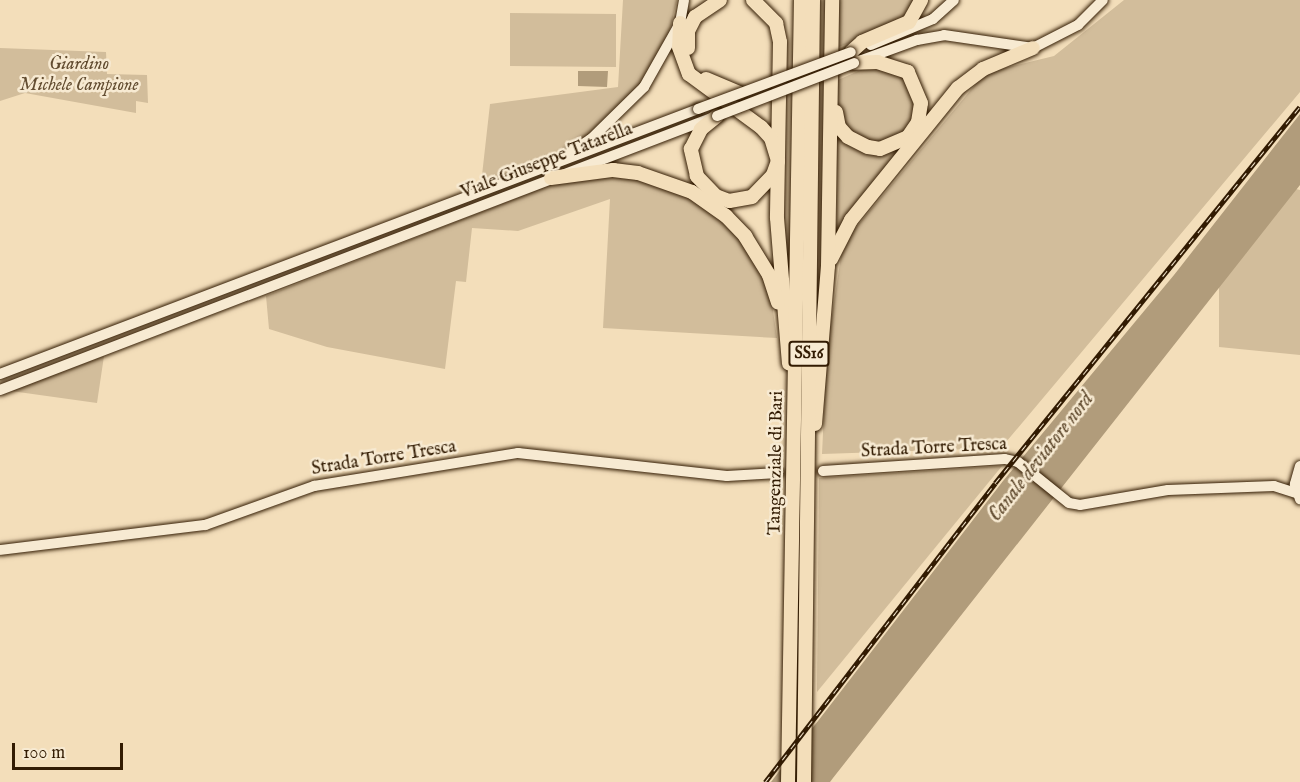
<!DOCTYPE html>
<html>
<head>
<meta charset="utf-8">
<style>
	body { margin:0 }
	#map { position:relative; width:1300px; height:782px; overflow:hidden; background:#f3deba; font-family:"IM FELL English",serif }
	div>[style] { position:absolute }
	.green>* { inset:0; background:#d2bd9b }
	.water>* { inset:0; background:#b19c7b }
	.roads { filter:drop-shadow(0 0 2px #321b02) drop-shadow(0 0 2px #321b02) }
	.secondary>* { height:10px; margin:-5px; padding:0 5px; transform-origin:5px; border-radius:5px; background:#f7ead2 }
	.highway>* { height:14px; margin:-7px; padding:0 7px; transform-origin:7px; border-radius:7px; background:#f3deba }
	.rail>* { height:4.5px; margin-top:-2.25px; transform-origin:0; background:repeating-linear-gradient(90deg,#f7ead2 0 7px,#321b02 0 14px); box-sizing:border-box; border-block:2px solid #321b02 }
	.bridges { filter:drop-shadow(0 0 2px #321b02) drop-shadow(0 0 2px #321b02) }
	.secondary-bridge>* { height:10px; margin:-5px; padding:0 5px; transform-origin:5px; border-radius:5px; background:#f7ead2 }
	span { translate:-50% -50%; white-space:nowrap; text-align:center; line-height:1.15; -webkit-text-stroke:5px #f7ead2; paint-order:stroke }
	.shield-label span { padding:2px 4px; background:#f7ead2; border:2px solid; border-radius:4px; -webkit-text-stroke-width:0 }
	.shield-label { font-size:16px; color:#321b02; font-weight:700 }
	.park-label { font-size:18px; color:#624c30; font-style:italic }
	.street-label { font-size:18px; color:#321b02 }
	.water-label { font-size:20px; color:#5e482c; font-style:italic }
	.scale { position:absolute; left:12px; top:743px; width:111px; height:27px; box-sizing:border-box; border:3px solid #321b02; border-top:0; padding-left:8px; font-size:18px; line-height:21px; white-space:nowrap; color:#321b02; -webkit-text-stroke:4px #f7ead2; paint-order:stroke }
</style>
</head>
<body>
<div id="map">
	<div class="green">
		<i style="clip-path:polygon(623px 0,677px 0,668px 37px,651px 70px,613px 117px,572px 147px,481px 184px,490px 104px,618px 87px)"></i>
		<i style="clip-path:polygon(839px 0,917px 0,908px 19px,839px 47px)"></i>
		<i style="clip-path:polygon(1124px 0,1300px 0,1300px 92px,1001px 448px,822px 454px,827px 348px,843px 243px,985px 73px,1054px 56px)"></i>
		<i style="clip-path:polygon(510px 13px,616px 14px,616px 67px,510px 66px)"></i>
		<i style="clip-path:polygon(0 48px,106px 52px,107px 74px,147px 75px,148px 103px,136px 101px,136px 113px,25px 93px,0 101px)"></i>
		<i style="clip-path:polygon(872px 65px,905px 77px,918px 109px,907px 133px,877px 145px,867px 142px,845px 127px,838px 110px,838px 80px)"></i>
		<i style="clip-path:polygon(837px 131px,851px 145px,908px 142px,837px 233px)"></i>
		<i style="clip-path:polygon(593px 174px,643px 177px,706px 206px,741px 237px,770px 290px,777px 338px,603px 328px,610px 199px,518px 231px,472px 228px,466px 282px,456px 281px,445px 369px,327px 347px,269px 329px,266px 296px,550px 185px)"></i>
		<i style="clip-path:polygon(1296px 189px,1300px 190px,1300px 355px,1219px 347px,1219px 286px)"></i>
		<i style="clip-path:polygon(104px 356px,97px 403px,11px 391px)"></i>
		<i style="clip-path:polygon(1002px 466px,817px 692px,819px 478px)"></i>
	</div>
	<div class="water">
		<i style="clip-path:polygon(578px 71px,608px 71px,607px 87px,578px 86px)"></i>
		<i style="clip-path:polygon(1300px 114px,1300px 185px,833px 778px,830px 782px,771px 782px,1003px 481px,1174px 275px)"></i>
	</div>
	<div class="roads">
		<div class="secondary">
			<i style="left:871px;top:45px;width:67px;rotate:-22.8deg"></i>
			<i style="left:933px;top:19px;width:28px;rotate:-42deg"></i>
			<i style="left:862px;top:60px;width:59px;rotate:-20deg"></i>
			<i style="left:917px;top:40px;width:27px;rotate:-10deg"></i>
			<i style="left:944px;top:35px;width:90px;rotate:8.3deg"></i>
			<i style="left:1033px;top:48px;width:51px;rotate:-27.1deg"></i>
			<i style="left:1078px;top:25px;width:35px;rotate:-45deg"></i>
			<i style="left:570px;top:153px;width:27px;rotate:-34deg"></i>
			<i style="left:592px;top:138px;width:73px;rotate:-44.4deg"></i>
			<i style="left:644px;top:87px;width:73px;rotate:-60.6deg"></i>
			<i style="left:680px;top:23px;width:23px;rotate:-80deg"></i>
			<i style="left:0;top:374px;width:747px;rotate:-20.79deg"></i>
			<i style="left:0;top:390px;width:761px;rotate:-20.93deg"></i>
			<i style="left:1300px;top:466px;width:19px;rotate:106deg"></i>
			<i style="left:1295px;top:484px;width:16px;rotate:72deg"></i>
			<i style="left:823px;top:471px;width:182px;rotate:-3.8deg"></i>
			<i style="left:1005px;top:459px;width:13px;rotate:13deg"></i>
			<i style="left:1018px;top:462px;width:65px;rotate:38.8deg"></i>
			<i style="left:1069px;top:503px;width:11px;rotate:10deg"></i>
			<i style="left:1080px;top:505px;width:89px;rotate:-9.7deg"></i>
			<i style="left:1168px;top:490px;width:106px;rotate:-2.2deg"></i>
			<i style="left:1274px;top:486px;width:23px;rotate:18deg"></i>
			<i style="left:0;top:550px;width:207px;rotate:-7deg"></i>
			<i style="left:205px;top:525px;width:116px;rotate:-19.7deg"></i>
			<i style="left:314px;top:486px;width:207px;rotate:-9.2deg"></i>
			<i style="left:518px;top:453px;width:210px;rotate:6.3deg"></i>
			<i style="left:727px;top:476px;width:51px;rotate:-3.4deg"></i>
		</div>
		<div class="highway">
			<i style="left:753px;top:0;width:33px;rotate:45deg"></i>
			<i style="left:776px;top:23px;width:19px;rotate:78deg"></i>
			<i style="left:780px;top:42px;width:176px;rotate:91deg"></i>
			<i style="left:777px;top:218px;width:146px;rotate:85.3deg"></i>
			<i style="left:680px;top:23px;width:24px;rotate:92deg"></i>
			<i style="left:679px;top:47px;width:29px;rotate:70deg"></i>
			<i style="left:689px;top:74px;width:89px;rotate:36.4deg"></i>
			<i style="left:761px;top:127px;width:15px;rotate:48deg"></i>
			<i style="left:771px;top:138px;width:24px;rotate:73deg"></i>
			<i style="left:778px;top:161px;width:15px;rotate:110deg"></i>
			<i style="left:773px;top:175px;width:30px;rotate:134deg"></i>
			<i style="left:752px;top:197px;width:23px;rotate:170deg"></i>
			<i style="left:729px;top:201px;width:14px;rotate:-159deg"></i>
			<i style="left:716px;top:196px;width:28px;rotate:-134deg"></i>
			<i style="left:697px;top:176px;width:28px;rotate:-103deg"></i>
			<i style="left:691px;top:149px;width:22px;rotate:-63deg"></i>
			<i style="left:701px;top:129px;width:21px;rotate:-39deg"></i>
			<i style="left:688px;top:48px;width:17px;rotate:-90deg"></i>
			<i style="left:688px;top:31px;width:16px;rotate:-63deg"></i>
			<i style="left:695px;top:17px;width:30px;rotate:-34deg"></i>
			<i style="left:851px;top:52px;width:15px;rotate:-42deg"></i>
			<i style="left:862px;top:42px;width:51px;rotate:-23.1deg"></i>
			<i style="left:909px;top:22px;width:25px;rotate:-61deg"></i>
			<i style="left:706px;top:79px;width:36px;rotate:23deg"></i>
			<i style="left:836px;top:112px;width:15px;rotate:79deg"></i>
			<i style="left:839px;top:127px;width:13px;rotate:48deg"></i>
			<i style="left:848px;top:137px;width:22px;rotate:27deg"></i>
			<i style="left:868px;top:147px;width:12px;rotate:9deg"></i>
			<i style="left:880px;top:149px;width:30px;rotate:-23deg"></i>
			<i style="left:908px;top:137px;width:18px;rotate:-56deg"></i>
			<i style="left:918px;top:122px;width:19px;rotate:-81deg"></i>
			<i style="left:921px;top:103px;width:34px;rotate:-113deg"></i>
			<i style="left:908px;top:72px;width:32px;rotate:-162deg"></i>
			<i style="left:878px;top:62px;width:24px;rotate:178deg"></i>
			<i style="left:551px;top:178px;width:63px;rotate:-7.4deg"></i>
			<i style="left:613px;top:170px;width:25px;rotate:7deg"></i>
			<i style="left:638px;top:173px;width:57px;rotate:19.4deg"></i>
			<i style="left:692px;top:192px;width:42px;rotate:35.2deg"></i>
			<i style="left:726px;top:216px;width:28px;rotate:46deg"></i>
			<i style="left:745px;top:236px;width:46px;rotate:58.4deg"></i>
			<i style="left:769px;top:275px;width:29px;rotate:72deg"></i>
			<i style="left:831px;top:259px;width:44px;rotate:-62.9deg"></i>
			<i style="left:851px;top:220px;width:170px;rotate:-51deg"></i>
			<i style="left:958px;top:88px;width:31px;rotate:-37deg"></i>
			<i style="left:983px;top:69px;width:54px;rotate:-22.8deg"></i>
			<i style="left:815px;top:424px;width:159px;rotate:-85.3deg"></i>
			<i style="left:828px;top:266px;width:266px;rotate:-89.1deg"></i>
			<i style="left:788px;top:782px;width:782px;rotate:-89.05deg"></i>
			<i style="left:804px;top:782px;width:782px;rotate:-89.34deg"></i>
		</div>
	</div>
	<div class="rail">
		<i style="left:765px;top:782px;width:377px;rotate:-52.4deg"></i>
		<i style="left:995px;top:483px;width:484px;rotate:-51deg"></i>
	</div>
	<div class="bridges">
		<div class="secondary-bridge">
			<i style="left:698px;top:109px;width:163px;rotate:-20.4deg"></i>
			<i style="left:717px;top:116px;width:147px;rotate:-21.1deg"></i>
		</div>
	</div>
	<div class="shield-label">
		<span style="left:809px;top:354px">SS16</span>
	</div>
	<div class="park-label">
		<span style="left:79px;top:76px">Giardino<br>Michele Campione</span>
	</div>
	<div class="street-label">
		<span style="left:547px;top:162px;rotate:-21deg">Viale Giuseppe Tatarella</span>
		<span style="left:934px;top:449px;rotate:-3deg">Strada Torre Tresca</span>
		<span style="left:384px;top:459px;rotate:-9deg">Strada Torre Tresca</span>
		<span style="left:777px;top:463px;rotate:-89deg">Tangenziale di Bari</span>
	</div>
	<div class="water-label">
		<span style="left:1041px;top:457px;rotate:-52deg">Canale deviatore nord</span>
	</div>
	<div class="scale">100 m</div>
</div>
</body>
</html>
